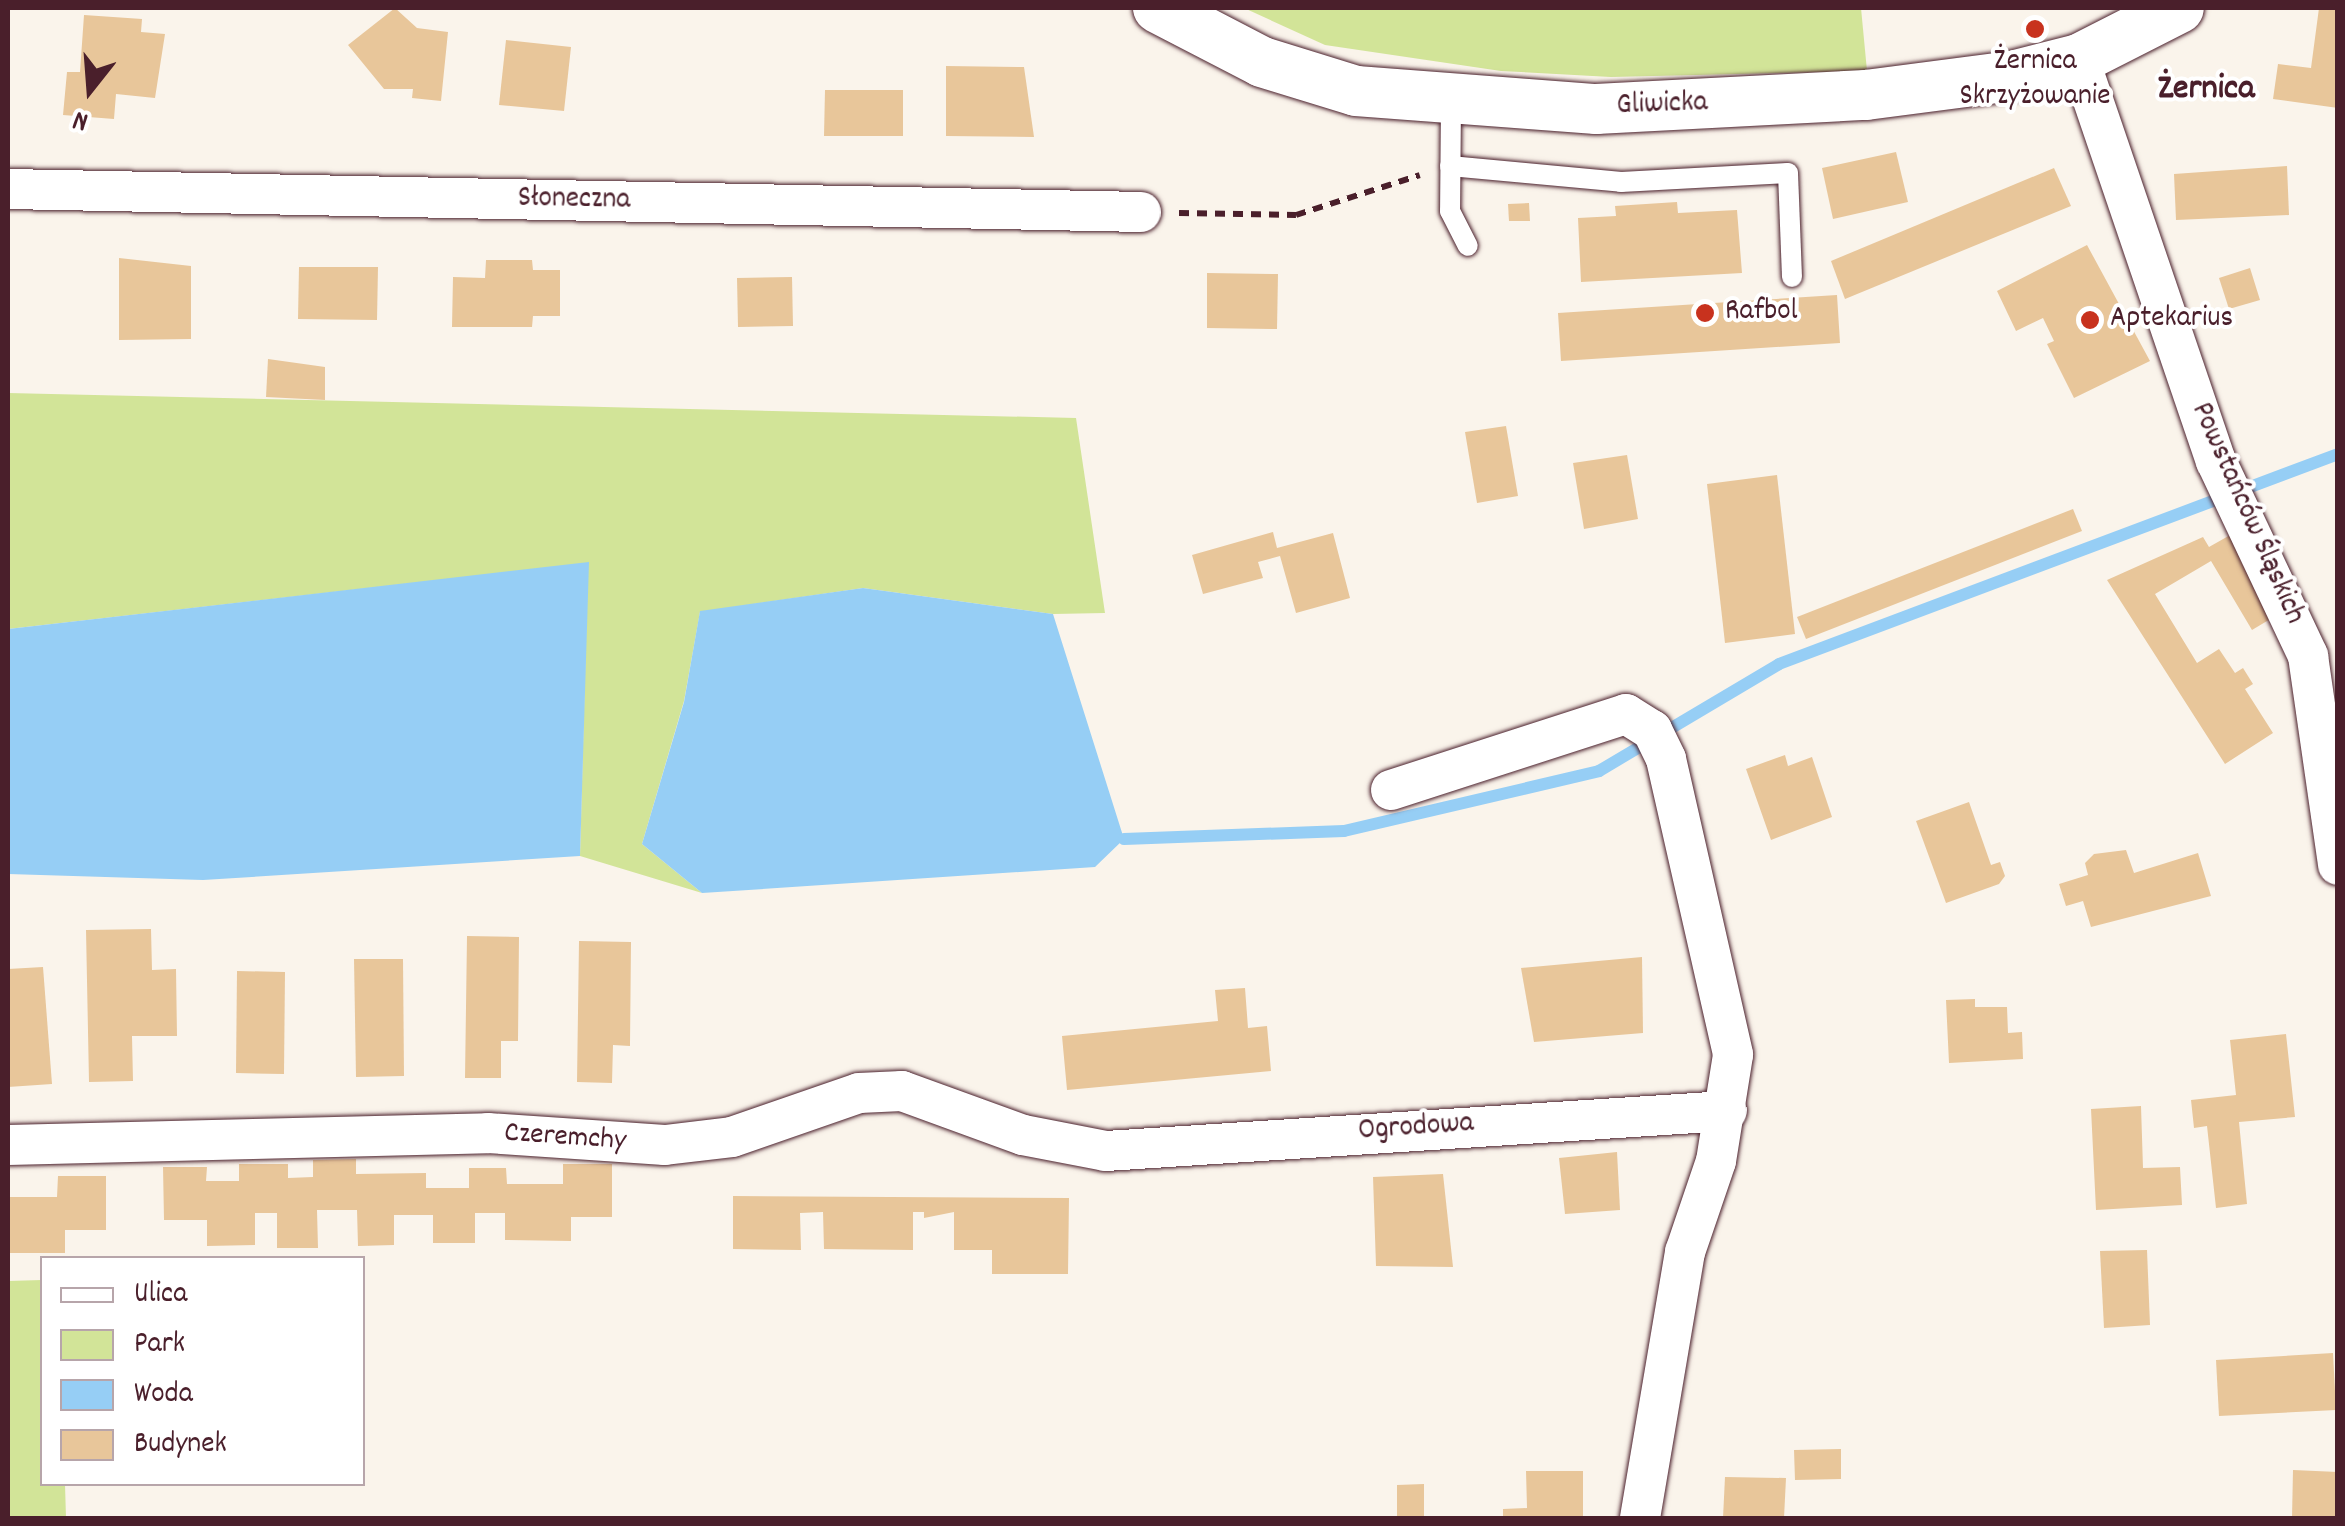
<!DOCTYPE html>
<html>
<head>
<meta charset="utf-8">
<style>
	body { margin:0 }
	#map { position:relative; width:2345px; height:1526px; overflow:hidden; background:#faf4eb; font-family:Dekko,sans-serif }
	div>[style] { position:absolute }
	.green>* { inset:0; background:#d2e498 }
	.water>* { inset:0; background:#96cef5 }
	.stream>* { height:12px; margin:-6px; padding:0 6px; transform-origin:6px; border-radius:6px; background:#96cef5 }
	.building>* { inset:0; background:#e8c69a }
	.path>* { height:6px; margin-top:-3px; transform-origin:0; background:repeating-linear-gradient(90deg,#4a1f2b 0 10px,transparent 0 18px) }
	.roads { filter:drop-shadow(0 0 2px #4a1f2b) drop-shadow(0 0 2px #4a1f2b) }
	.service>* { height:20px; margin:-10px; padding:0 10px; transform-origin:10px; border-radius:10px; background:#fff }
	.minor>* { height:40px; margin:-20px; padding:0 20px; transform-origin:20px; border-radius:20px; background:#fff }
	.tertiary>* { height:50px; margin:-25px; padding:0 25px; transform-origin:25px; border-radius:25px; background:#fff }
	.dots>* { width:28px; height:28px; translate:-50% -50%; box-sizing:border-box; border:5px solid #fff; border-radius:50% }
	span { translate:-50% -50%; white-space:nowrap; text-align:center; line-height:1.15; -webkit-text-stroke:8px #fff; paint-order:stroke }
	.poi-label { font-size:30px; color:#4a1f2b }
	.left { translate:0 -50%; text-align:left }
	.street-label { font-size:30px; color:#4a1f2b }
	.quarter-label { font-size:35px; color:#4a1f2b; font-weight:700 }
	.frame { position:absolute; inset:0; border:10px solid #4a1f2b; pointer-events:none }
	.legend { position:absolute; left:40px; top:1256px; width:325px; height:230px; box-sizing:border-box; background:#fff; border:2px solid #b7a5aa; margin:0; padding:12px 18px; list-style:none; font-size:30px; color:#4a1f2b }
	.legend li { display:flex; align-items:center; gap:20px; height:50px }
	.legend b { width:50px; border:2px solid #b7a5aa }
	.north { position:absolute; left:40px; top:40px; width:100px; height:100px; -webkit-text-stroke:8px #fff; paint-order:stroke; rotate:197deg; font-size:28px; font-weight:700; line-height:40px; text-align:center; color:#4a1f2b }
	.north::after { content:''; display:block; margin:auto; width:35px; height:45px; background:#4a1f2b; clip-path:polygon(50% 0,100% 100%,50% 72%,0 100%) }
</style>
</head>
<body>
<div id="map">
	<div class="green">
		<i style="clip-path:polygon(1244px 8px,1861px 8px,1867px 71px,1611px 77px,1501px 71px,1325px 45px)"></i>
		<i style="clip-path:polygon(8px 393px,1076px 418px,1105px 613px,1053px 614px,863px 588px,700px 612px,684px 701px,642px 844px,702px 893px,580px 856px,588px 563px,8px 629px)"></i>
		<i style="clip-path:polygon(42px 1280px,42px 1484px,65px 1484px,66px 1518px,8px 1518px,8px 1281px)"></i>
	</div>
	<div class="water">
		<i style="clip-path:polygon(589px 562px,580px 856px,203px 880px,8px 874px,8px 629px)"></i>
		<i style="clip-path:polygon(863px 588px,1053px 614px,1124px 839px,1095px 867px,702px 893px,642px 844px,684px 702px,700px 611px)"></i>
	</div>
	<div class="stream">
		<i style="left:1124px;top:839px;width:220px;rotate:-2.1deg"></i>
		<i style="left:1344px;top:831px;width:262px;rotate:-13.2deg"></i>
		<i style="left:1599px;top:771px;width:209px;rotate:-30.7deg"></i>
		<i style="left:1779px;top:664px;width:597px;rotate:-20.59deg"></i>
	</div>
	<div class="building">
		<i style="clip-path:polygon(395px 8px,417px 28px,448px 32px,441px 101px,412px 98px,413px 89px,384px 89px,348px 45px)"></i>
		<i style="clip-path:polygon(2319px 8px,2338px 8px,2338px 108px,2273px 99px,2278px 64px,2311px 68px)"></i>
		<i style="clip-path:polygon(84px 15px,142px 19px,141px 32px,165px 34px,155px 98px,116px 94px,114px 119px,63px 115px,67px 72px,80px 72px)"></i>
		<i style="clip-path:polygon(506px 40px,571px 47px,564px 111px,499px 105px)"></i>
		<i style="clip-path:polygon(946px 66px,1024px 67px,1034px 137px,946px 136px)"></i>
		<i style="clip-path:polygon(825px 90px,903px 90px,903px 136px,824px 136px)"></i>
		<i style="clip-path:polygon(1896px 152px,1908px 202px,1833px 219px,1822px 168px)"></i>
		<i style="clip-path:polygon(2287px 166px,2289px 215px,2176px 220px,2174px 174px)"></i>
		<i style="clip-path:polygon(2054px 168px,2071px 206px,1845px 299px,1831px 261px)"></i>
		<i style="clip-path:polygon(1677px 202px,1678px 213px,1737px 210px,1742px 273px,1581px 282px,1578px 218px,1616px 216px,1615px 206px)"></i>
		<i style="clip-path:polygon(1529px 203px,1530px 221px,1509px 221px,1508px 204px)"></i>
		<i style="clip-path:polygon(2087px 245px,2150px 361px,2074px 398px,2047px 344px,2054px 341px,2043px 318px,2016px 331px,1997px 291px)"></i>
		<i style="clip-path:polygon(119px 258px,191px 266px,191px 339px,119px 340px)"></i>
		<i style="clip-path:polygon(486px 260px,532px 260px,533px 270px,560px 270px,560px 316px,533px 316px,532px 327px,452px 327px,453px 277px,485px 278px)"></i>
		<i style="clip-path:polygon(299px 267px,378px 267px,377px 320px,298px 319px)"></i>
		<i style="clip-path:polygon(2250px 268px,2260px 300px,2229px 309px,2219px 278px)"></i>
		<i style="clip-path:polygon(1207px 273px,1278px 274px,1277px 329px,1207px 328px)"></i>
		<i style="clip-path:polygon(792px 277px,793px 326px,738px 327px,737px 278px)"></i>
		<i style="clip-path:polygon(1837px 295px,1840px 343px,1561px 361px,1558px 313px)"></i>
		<i style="clip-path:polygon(268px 359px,325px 367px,325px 400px,266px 397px)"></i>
		<i style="clip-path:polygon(1506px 426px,1518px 496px,1477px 503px,1465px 432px)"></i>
		<i style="clip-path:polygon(1627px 455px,1638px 519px,1584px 529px,1573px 463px)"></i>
		<i style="clip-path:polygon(1777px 475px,1795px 634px,1725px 643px,1707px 484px)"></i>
		<i style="clip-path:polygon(2073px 509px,2082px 531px,1806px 639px,1797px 617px)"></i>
		<i style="clip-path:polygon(1273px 532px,1277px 548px,1333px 533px,1350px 598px,1296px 613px,1280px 556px,1258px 562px,1263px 578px,1203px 594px,1192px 555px)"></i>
		<i style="clip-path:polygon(2232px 534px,2272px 618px,2252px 630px,2211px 561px,2155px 594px,2197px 663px,2219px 649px,2235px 673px,2243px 668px,2253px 684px,2245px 689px,2273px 733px,2225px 764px,2107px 580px,2203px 537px,2209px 547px)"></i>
		<i style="clip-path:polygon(1785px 755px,1788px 766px,1812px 757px,1832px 817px,1771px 840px,1746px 769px)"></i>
		<i style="clip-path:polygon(1969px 802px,1991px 865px,2000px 862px,2005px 876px,1999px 884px,1946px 903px,1916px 821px)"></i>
		<i style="clip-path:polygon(2126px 850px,2134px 873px,2198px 853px,2211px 896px,2091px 927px,2083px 901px,2066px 906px,2059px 884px,2088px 875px,2085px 863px,2094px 854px)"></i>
		<i style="clip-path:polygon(151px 929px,152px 970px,176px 969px,177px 1036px,132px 1036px,133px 1081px,89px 1082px,86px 930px)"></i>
		<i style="clip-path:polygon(467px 936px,519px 937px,518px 1041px,501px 1041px,501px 1078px,465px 1078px)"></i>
		<i style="clip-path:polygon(579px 941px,631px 942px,630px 1046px,613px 1045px,612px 1083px,577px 1082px)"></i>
		<i style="clip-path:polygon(1642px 957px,1643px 1033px,1534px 1042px,1521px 968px)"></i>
		<i style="clip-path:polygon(354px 959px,403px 959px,404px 1076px,356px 1077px)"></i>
		<i style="clip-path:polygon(43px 967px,52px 1084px,8px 1087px,8px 969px)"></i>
		<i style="clip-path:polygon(237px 971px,285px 972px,284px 1074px,236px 1073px)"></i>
		<i style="clip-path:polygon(1245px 988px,1248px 1028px,1267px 1026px,1271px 1071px,1067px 1090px,1062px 1036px,1218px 1021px,1215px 990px)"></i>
		<i style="clip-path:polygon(1975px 999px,1975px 1007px,2007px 1007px,2008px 1033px,2022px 1032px,2023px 1059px,1949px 1063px,1946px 1000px)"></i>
		<i style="clip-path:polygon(2286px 1034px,2295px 1117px,2239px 1122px,2247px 1204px,2216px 1208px,2207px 1126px,2194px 1128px,2191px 1100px,2236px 1095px,2230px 1040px)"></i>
		<i style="clip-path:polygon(2141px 1106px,2143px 1168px,2180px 1167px,2182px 1205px,2096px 1210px,2091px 1109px)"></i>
		<i style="clip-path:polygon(1617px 1152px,1620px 1210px,1565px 1214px,1559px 1158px)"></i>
		<i style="clip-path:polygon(356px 1159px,356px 1174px,426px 1173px,426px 1188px,469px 1188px,469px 1168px,506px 1168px,507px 1184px,563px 1184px,563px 1164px,612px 1164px,612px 1217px,571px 1217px,571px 1241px,505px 1240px,505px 1213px,475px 1213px,475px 1243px,433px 1243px,433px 1215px,394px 1215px,394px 1245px,358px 1246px,357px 1210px,317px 1210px,318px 1248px,277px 1248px,277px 1213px,255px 1213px,255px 1245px,207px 1246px,207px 1220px,164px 1220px,163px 1167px,207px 1167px,206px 1181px,239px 1181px,239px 1164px,288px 1164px,288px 1178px,313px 1177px,313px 1160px)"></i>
		<i style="clip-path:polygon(1443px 1174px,1453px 1267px,1376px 1266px,1373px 1177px)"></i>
		<i style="clip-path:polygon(58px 1176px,106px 1176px,106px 1230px,65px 1230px,65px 1253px,8px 1253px,8px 1197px,57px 1197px)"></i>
		<i style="clip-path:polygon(733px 1196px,1069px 1198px,1068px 1274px,992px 1274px,992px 1250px,954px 1250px,954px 1212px,924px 1218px,924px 1212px,913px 1212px,913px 1250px,824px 1249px,823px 1212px,800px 1213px,801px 1250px,733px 1249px)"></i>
		<i style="clip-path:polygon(2147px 1250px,2150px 1325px,2104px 1328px,2100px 1251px)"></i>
		<i style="clip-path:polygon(2333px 1353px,2336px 1410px,2219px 1416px,2216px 1360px)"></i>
		<i style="clip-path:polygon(1841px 1449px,1841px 1479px,1795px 1480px,1794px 1450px)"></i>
		<i style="clip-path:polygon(2293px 1470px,2338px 1472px,2338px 1518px,2292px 1518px)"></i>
		<i style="clip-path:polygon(1526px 1471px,1583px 1471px,1583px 1518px,1503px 1518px,1503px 1509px,1527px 1508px)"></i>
		<i style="clip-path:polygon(1725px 1477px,1786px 1478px,1784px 1518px,1723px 1518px)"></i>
		<i style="clip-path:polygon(1424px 1484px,1424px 1518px,1397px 1518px,1397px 1485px)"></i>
	</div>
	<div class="path">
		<i style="left:1179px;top:213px;width:117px;rotate:1deg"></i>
		<i style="left:1296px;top:215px;width:130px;rotate:-17.9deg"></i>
	</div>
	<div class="roads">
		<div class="service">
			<i style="left:1451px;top:103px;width:108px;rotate:90.5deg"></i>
			<i style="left:1450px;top:211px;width:39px;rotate:63deg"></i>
			<i style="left:1450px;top:166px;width:172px;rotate:5.3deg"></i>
			<i style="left:1621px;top:182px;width:167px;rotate:-3.1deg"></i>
			<i style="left:1788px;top:173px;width:104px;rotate:87.8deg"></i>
		</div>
		<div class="minor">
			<i style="left:2079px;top:59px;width:425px;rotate:71.2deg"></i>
			<i style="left:2216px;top:461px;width:216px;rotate:64.7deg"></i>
			<i style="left:2308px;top:656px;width:211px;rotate:81.8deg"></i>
			<i style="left:8px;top:189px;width:1133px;rotate:1.16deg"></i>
			<i style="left:1391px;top:790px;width:247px;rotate:-17.9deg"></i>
			<i style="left:1626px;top:714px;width:31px;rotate:32deg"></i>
			<i style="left:1652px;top:730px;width:32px;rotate:64deg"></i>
			<i style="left:1666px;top:759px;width:303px;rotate:77.2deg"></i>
			<i style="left:1733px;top:1055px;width:107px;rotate:99.1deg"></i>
			<i style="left:1716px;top:1161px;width:96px;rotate:108.8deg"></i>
			<i style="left:1685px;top:1252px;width:270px;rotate:99.6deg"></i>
			<i style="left:8px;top:1145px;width:480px;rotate:-1.4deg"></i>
			<i style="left:488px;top:1133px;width:177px;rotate:3.9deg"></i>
			<i style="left:665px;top:1145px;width:67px;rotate:-6.8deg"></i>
			<i style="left:732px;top:1137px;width:134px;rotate:-19.1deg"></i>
			<i style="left:859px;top:1093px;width:43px;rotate:-2.7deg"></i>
			<i style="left:902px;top:1091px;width:129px;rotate:20deg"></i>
			<i style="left:1023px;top:1135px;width:85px;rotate:10.9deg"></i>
			<i style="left:1106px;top:1151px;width:622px;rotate:-3.69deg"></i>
		</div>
		<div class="tertiary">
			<i style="left:1158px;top:8px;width:117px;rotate:27.4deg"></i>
			<i style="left:1262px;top:62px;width:98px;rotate:17.1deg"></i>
			<i style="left:1356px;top:91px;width:241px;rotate:4.3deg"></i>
			<i style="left:1596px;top:109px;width:270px;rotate:-3deg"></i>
			<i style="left:1866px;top:95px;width:147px;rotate:-7.4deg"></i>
			<i style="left:2012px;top:76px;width:69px;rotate:-14.2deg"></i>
			<i style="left:2079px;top:59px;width:112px;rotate:-27deg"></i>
		</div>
	</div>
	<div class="dots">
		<i style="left:2035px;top:29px;background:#c8321e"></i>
		<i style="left:1705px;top:313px;background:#c8321e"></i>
		<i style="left:2090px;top:320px;background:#c8321e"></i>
	</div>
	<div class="poi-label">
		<span style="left:2035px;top:80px">Żernica<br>Skrzyżowanie</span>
		<span class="left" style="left:1725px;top:313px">Rafbol</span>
		<span class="left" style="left:2110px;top:320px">Aptekarius</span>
	</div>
	<div class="street-label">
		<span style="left:1662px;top:106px;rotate:-2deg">Gliwicka</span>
		<span style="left:574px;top:201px;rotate:1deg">Słoneczna</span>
		<span style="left:2246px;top:514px;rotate:66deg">Powstańców Śląskich</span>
		<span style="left:1416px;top:1129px;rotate:-4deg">Ogrodowa</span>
		<span style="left:565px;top:1139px;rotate:4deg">Czeremchy</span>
	</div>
	<div class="quarter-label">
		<span style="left:2206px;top:90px">Żernica</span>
	</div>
	<div class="frame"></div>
	<ul class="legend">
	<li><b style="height:12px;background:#fff"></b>Ulica</li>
	<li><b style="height:28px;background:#d2e498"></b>Park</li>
	<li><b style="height:28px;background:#96cef5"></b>Woda</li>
	<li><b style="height:28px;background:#e8c69a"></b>Budynek</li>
	</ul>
	<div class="north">N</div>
</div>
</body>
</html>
